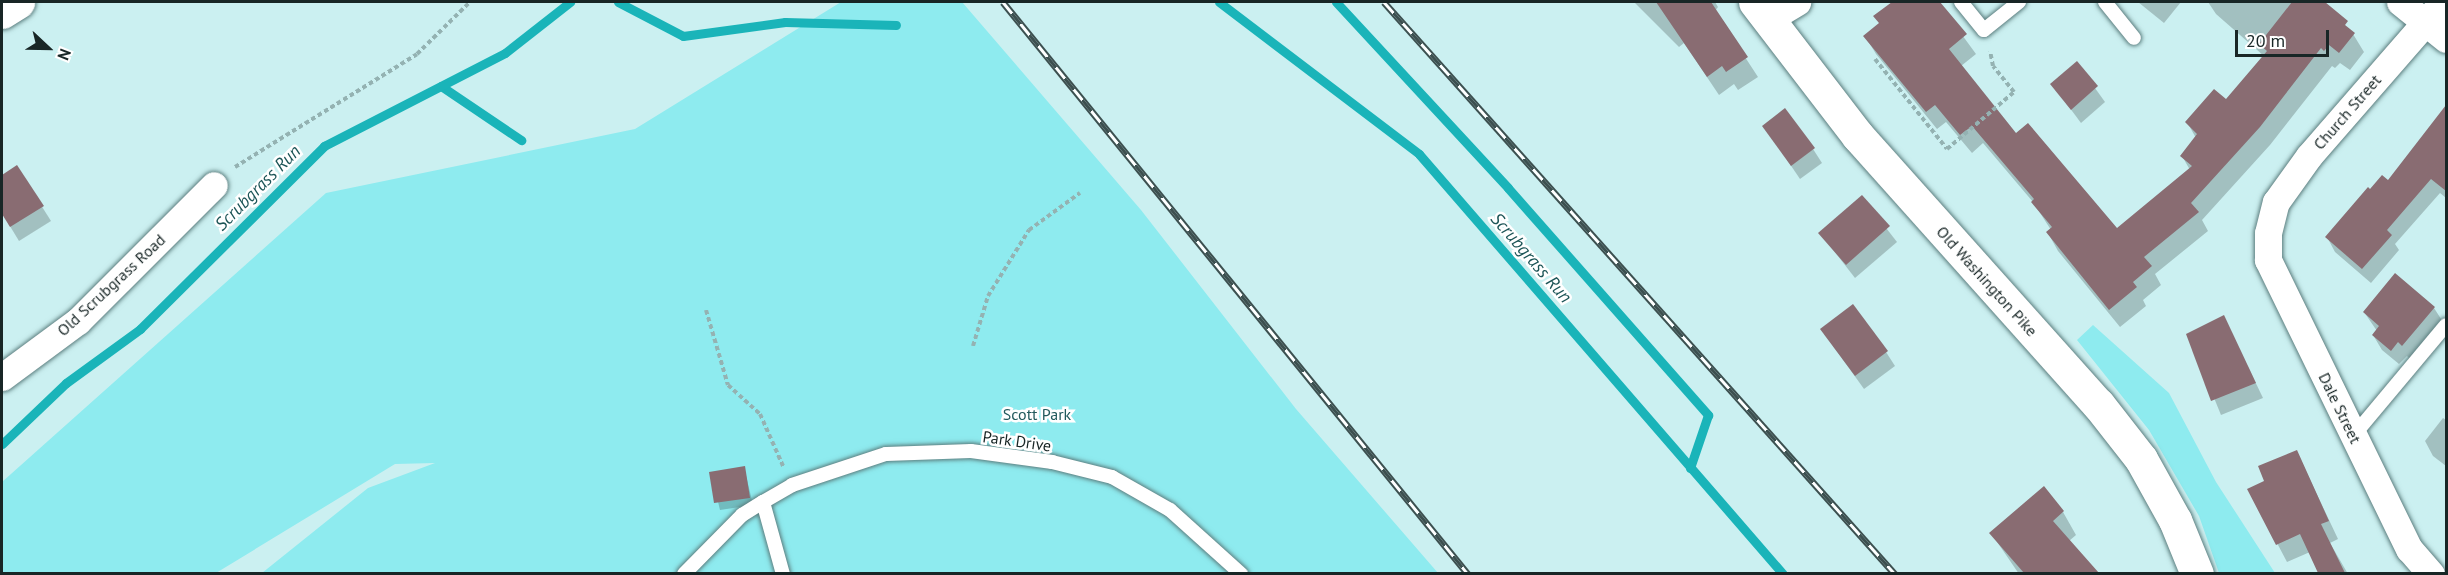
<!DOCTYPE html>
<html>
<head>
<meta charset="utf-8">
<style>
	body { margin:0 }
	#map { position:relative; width:2448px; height:575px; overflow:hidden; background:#cbf0f1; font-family:"PT Sans",sans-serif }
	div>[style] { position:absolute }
	.green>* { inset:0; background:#8eebef }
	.shadow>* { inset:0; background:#0003 }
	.stream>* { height:9px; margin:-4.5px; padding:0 4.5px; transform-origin:4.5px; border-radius:4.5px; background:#1ab4b9 }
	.building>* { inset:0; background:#896c72 }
	.path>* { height:4px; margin-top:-2px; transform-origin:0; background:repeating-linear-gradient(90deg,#94b2b2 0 4.5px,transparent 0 7.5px) }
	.roads { filter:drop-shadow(0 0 2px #5c7e7f) drop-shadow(0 0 2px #5c7e7f) }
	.service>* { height:14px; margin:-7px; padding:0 7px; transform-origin:7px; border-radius:7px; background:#fff }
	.minor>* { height:27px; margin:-13.5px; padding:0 13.5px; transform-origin:13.5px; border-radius:13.5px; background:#fff }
	.tertiary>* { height:33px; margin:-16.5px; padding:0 16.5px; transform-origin:16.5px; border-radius:16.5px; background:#fff }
	.rail>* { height:7px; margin-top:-3.5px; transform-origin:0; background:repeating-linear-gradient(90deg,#fff 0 14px,#3d5050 0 28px); box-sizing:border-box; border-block:2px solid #3d5050 }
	span { translate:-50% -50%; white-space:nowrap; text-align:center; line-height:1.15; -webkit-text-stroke:5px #fff; paint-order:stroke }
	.street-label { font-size:16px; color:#182626 }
	.park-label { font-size:16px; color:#225a5d }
	.water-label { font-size:18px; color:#1c5557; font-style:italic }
	.frame { position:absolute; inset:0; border:3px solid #182626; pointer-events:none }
	.north { position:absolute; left:18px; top:18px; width:60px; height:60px; -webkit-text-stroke:4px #fff; paint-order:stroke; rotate:112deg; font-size:16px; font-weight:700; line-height:24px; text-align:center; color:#182626 }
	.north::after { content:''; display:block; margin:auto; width:21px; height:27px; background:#182626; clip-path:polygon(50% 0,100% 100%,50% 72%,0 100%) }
	.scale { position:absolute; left:2235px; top:30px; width:94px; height:27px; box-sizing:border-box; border:3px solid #182626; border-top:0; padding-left:8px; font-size:18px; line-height:21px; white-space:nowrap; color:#182626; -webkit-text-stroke:4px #fff; paint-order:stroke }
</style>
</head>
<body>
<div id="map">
	<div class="green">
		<i style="clip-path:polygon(841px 2px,962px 2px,1141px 210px,1296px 409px,1438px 573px,262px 573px,368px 488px,435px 463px,395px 464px,216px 573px,2px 573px,2px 482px,326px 193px,635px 129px)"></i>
		<i style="clip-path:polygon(2093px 325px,2169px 393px,2216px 482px,2275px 573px,2219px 573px,2199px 516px,2149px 430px,2077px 340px)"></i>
	</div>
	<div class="shadow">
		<i style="clip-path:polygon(1634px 2px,1715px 2px,1718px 7px,1715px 11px,1758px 77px,1738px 90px,1734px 84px,1719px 95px,1684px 43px,1679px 47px)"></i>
		<i style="clip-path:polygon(1894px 2px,1938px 2px,1976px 54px,1961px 66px,2016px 135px,2117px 230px,2190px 170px,2182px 156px,2196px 138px,2187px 122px,2227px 102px,2264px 56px,2216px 14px,2208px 2px,2323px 2px,2353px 34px,2364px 52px,2350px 70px,2340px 63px,2335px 68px,2332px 66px,2270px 145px,2202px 220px,2208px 231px,2155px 274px,2161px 285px,2143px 300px,2146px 306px,2120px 327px,2058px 251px,2048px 233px,2051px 230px,2033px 202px,1983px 143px,1972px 153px,1946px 122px,1937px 129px,1876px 54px,1865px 36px,1880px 24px,1875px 17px)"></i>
		<i style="clip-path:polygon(2138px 2px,2181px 2px,2164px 23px)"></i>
		<i style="clip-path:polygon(2077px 63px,2105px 102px,2081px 123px,2052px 84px)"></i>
		<i style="clip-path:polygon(2433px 124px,2446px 135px,2446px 198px,2440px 193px,2395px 244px,2399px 250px,2371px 283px,2335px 252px,2327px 237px,2371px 191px,2388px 182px)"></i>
		<i style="clip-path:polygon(1764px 126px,1813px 149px,1822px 163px,1800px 179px)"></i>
		<i style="clip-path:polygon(17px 167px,51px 221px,19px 241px,2px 213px,2px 177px)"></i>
		<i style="clip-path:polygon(1862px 197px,1897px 242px,1855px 278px,1820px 233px)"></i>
		<i style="clip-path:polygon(2395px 275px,2434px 308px,2443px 322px,2411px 360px,2407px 356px,2399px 364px,2382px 350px,2373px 335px,2377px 331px,2364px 312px)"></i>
		<i style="clip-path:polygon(2224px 317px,2263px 398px,2221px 415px,2188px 334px)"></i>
		<i style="clip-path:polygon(1821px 329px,1886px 352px,1895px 366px,1864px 389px)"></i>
		<i style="clip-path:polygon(2443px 418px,2446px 420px,2446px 466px,2433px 456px,2425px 441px)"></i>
		<i style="clip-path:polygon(2297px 452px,2338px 539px,2330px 543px,2348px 574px,2320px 574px,2310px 552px,2287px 562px,2249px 490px,2266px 482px)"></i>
		<i style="clip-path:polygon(744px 467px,753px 505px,720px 510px,711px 473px)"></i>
		<i style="clip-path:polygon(2063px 512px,2076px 535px,2069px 541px,2097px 574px,2019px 574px,1991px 533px)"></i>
	</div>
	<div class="stream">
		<i style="left:618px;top:2px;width:73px;rotate:27.6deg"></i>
		<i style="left:683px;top:36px;width:103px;rotate:-7.8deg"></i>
		<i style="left:785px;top:22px;width:111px;rotate:1.5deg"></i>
		<i style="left:1219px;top:2px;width:251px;rotate:37.2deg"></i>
		<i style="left:1419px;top:154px;width:556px;rotate:49.09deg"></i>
		<i style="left:1336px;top:2px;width:253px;rotate:47.2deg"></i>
		<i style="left:1508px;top:188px;width:303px;rotate:48.6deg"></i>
		<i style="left:1708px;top:415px;width:56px;rotate:108.8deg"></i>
		<i style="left:441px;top:86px;width:97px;rotate:34deg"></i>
		<i style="left:2px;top:444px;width:88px;rotate:-43.6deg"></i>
		<i style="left:66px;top:383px;width:92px;rotate:-36.1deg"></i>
		<i style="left:140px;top:329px;width:260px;rotate:-44.8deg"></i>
		<i style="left:324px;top:146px;width:203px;rotate:-27.2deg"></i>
		<i style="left:505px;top:53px;width:83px;rotate:-38.1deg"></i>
	</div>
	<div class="building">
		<i style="clip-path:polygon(1656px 2px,1711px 2px,1748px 57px,1726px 72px,1722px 66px,1707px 77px)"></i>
		<i style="clip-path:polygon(1892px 2px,1940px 2px,1967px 34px,1949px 49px,2016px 133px,2028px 123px,2117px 228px,2192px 166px,2180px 156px,2197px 134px,2185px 122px,2214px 89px,2226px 99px,2267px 51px,2259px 44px,2292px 2px,2325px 2px,2348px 21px,2345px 25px,2355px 33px,2339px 53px,2329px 45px,2324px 51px,2321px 48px,2260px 127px,2191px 203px,2199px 212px,2144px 257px,2152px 266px,2133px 282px,2137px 287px,2109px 310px,2046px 232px,2052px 227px,2031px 202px,2034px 199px,1972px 126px,1960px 135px,1935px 105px,1926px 112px,1863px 36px,1879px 23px,1873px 16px)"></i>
		<i style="clip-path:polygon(2077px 61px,2098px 86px,2071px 110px,2050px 84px)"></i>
		<i style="clip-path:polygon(2446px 105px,2446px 191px,2431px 179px,2387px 230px,2392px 235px,2362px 269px,2325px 237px,2368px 187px,2370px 189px,2382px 175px,2388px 180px)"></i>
		<i style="clip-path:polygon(1785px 108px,1815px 148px,1791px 166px,1762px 126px)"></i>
		<i style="clip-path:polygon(17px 165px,44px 206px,10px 227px,2px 214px,2px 175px)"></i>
		<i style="clip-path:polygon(1862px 195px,1890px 226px,1846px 265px,1818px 233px)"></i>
		<i style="clip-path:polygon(2395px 273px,2435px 307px,2402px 346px,2398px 342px,2391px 351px,2372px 335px,2379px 326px,2363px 312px)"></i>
		<i style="clip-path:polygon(1853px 304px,1888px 351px,1855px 376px,1820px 329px)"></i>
		<i style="clip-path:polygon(2224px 315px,2256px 383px,2211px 401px,2186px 334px)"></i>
		<i style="clip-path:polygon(2297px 450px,2329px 521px,2321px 524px,2345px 573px,2318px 573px,2300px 534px,2276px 545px,2247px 489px,2264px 481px,2258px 466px)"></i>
		<i style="clip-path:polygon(745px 466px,750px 498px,714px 503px,709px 472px)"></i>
		<i style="clip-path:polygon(2044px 486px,2064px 511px,2053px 521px,2099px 573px,2024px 573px,1989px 533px)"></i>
	</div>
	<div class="path">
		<i style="left:1875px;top:59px;width:115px;rotate:51.3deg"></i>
		<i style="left:1947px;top:149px;width:88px;rotate:-40.4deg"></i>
		<i style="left:2014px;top:92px;width:33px;rotate:-129deg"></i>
		<i style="left:1993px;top:66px;width:15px;rotate:-101deg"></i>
		<i style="left:235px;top:167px;width:214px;rotate:-31.8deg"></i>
		<i style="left:417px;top:54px;width:74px;rotate:-44.5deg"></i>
		<i style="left:706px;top:310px;width:78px;rotate:73.7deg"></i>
		<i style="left:728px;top:385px;width:43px;rotate:42.2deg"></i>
		<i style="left:760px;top:414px;width:57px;rotate:66.1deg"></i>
		<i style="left:973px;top:346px;width:52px;rotate:-73.3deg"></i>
		<i style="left:988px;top:296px;width:78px;rotate:-58.2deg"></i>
		<i style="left:1029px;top:230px;width:63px;rotate:-36deg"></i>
	</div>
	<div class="roads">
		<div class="service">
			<i style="left:1961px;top:2px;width:36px;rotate:51deg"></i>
			<i style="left:1984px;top:30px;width:45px;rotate:-38.7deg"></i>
			<i style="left:2105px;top:2px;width:46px;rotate:51.1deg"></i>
			<i style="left:2354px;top:435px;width:143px;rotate:-50.1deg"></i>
			<i style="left:763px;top:502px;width:34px;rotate:-30deg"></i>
			<i style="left:792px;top:485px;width:99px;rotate:-18.3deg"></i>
			<i style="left:886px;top:454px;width:85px;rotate:-2deg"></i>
			<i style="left:971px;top:451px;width:82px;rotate:7.7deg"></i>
			<i style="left:1052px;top:462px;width:62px;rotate:14deg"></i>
			<i style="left:1112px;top:477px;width:67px;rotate:29.6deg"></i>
			<i style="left:1170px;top:510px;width:96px;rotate:42deg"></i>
			<i style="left:684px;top:574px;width:83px;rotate:-45.5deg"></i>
			<i style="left:742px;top:515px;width:25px;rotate:-32deg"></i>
			<i style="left:763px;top:502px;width:75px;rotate:74.5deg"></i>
		</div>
		<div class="minor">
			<i style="left:2400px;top:2px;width:59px;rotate:38.8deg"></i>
			<i style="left:1769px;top:19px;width:33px;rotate:-31deg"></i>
			<i style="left:2px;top:377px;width:94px;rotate:-36.4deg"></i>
			<i style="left:78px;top:321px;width:192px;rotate:-45deg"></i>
			<i style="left:2431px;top:574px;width:33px;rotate:-131deg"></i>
			<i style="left:2409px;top:549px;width:322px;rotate:-116deg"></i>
			<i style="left:2268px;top:260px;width:27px;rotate:-90deg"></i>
			<i style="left:2268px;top:233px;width:32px;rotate:-76deg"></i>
			<i style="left:2276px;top:202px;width:57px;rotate:-54.3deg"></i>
			<i style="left:2309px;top:156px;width:204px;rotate:-49deg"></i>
		</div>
		<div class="tertiary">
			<i style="left:1755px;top:2px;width:169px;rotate:52.5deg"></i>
			<i style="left:1858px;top:136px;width:360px;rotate:48.2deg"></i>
			<i style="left:2098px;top:404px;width:70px;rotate:52deg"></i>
			<i style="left:2141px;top:459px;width:70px;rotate:60.9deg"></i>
			<i style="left:2175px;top:520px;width:58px;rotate:67.8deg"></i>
			<i style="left:2px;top:12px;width:19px;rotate:-32deg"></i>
		</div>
	</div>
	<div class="rail">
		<i style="left:1003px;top:2px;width:737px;rotate:50.89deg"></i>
		<i style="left:1384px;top:2px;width:767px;rotate:48.22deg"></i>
	</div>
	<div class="street-label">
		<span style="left:2347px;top:112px;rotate:-49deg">Church Street</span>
		<span style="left:1987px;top:281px;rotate:48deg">Old Washington Pike</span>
		<span style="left:111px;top:285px;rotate:-43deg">Old Scrubgrass Road</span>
		<span style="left:2340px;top:408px;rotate:64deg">Dale Street</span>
		<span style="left:1017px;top:441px;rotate:8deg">Park Drive</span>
	</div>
	<div class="park-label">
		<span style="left:1037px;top:414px">Scott Park</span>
	</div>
	<div class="water-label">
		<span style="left:258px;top:188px;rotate:-45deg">Scrubgrass Run</span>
		<span style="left:1531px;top:258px;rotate:49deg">Scrubgrass Run</span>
	</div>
	<div class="frame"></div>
	<div class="north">N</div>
	<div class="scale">20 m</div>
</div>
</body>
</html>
